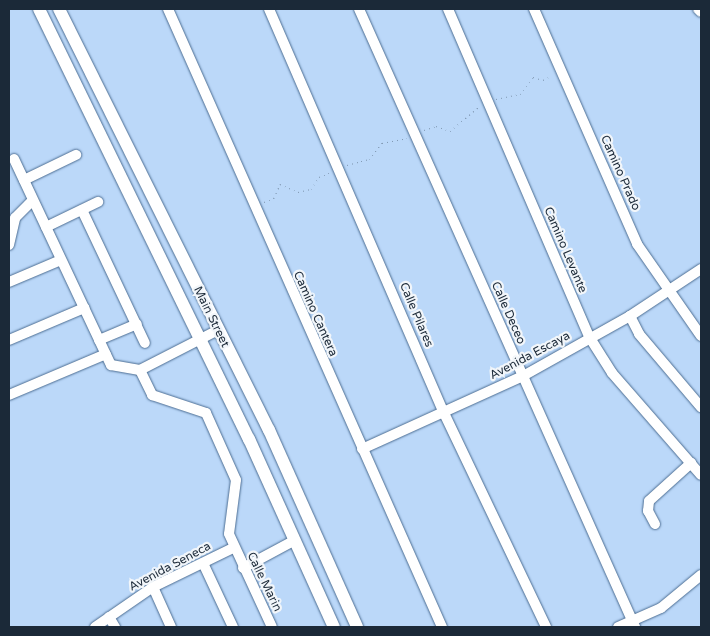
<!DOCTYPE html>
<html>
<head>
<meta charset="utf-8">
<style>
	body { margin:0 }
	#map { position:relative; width:710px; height:636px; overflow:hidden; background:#bbd8f9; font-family:"Varela Round",sans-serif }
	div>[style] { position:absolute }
	.path>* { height:1px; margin-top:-0.5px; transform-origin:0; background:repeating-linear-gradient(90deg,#8098b2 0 1px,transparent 0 5px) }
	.roads { filter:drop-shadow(0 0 1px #4c6d92) drop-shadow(0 0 1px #4c6d92) }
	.minor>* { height:10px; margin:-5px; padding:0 5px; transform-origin:5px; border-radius:5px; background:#fff }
	.major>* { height:12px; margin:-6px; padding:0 6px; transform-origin:6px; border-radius:6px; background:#fff }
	span { translate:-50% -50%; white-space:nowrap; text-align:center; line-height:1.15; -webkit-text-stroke:4.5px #f2f6fa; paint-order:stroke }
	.street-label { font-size:12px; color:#1b2938 }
	.frame { position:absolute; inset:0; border:10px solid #1b2938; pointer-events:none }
</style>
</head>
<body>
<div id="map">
	<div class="path">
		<i style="left:496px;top:99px;width:25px;rotate:-12deg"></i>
		<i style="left:520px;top:94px;width:21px;rotate:-53deg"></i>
		<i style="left:533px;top:77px;width:10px;rotate:17deg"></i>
		<i style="left:543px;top:80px;width:9px;rotate:-27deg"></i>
		<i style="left:424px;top:130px;width:13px;rotate:-18deg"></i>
		<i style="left:436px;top:126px;width:15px;rotate:20deg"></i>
		<i style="left:450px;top:131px;width:38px;rotate:-40deg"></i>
		<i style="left:347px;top:165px;width:23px;rotate:-15deg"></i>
		<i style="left:369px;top:159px;width:21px;rotate:-51deg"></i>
		<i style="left:382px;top:143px;width:25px;rotate:-11deg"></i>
		<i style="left:264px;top:202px;width:11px;rotate:-22deg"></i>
		<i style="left:274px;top:198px;width:15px;rotate:-67deg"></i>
		<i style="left:280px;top:184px;width:20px;rotate:24deg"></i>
		<i style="left:298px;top:192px;width:13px;rotate:-13deg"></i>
		<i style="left:311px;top:189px;width:14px;rotate:-56deg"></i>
		<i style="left:319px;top:177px;width:11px;rotate:-22deg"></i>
	</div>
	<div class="roads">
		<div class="minor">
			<i style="left:168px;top:9px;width:676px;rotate:66.09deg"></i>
			<i style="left:269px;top:9px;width:440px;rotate:66.6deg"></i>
			<i style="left:444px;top:413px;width:237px;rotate:64.5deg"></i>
			<i style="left:359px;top:9px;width:677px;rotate:65.93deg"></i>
			<i style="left:448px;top:9px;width:358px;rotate:66.7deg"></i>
			<i style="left:590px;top:338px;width:41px;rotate:57.8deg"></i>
			<i style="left:612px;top:373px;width:135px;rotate:48.9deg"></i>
			<i style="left:534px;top:9px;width:257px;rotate:66.3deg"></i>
			<i style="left:637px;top:244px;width:112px;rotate:55.2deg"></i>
			<i style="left:698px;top:9px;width:4px;rotate:45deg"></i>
			<i style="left:14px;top:159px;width:228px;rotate:64.8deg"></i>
			<i style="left:111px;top:365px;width:29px;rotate:10deg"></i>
			<i style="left:140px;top:370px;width:88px;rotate:-27.1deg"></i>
			<i style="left:24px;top:180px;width:58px;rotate:-25.7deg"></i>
			<i style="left:82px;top:210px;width:147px;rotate:64.7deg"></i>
			<i style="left:46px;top:227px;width:58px;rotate:-25.7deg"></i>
			<i style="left:9px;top:245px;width:28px;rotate:-77deg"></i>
			<i style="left:15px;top:218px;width:25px;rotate:-45deg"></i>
			<i style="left:9px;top:282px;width:56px;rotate:-22.9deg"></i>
			<i style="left:630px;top:316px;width:20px;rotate:63deg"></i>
			<i style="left:639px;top:334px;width:96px;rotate:49.7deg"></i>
			<i style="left:9px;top:340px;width:82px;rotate:-23.1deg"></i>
			<i style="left:99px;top:340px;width:41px;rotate:-22.8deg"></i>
			<i style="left:140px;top:370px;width:28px;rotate:64deg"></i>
			<i style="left:152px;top:395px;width:57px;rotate:18.4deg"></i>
			<i style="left:206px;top:413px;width:73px;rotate:65.9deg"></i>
			<i style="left:236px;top:480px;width:54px;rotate:97.4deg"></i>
			<i style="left:229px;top:534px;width:102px;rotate:65.2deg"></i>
			<i style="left:9px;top:395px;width:105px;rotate:-22.9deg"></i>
			<i style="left:362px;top:449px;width:177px;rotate:-24.4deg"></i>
			<i style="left:523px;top:376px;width:123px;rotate:-29.3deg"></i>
			<i style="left:630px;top:316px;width:85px;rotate:-33.5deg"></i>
			<i style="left:655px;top:524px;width:15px;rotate:-118deg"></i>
			<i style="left:648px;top:511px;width:10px;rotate:-84deg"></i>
			<i style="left:649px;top:501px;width:57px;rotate:-42.1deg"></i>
			<i style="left:203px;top:563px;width:71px;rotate:64.9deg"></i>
			<i style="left:243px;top:568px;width:59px;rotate:-28.3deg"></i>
			<i style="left:153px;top:587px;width:44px;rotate:65.8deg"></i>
			<i style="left:109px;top:617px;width:12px;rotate:59deg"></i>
			<i style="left:95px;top:627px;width:70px;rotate:-34.6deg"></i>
			<i style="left:153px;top:587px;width:89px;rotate:-26deg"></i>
			<i style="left:618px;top:627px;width:47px;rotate:-23.8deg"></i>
			<i style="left:661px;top:608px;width:52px;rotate:-39.5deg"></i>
		</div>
		<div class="major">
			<i style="left:39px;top:9px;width:479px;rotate:64deg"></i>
			<i style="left:249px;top:439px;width:206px;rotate:65.7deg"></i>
			<i style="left:59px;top:9px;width:470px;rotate:63.5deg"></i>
			<i style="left:269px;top:430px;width:216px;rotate:65.9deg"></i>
		</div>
	</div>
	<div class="street-label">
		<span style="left:620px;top:173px;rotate:66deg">Camino Prado</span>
		<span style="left:565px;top:250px;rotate:67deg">Camino Levante</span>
		<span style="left:508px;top:313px;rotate:66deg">Calle Deceo</span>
		<span style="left:315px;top:314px;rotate:66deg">Camino Cantera</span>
		<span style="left:416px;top:315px;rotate:67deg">Calle Pilares</span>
		<span style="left:211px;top:317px;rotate:64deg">Main Street</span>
		<span style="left:530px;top:356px;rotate:-28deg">Avenida Escaya</span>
		<span style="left:170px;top:567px;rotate:-28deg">Avenida Seneca</span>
		<span style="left:264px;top:582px;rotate:64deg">Calle Marin</span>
	</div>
	<div class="frame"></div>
</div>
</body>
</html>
